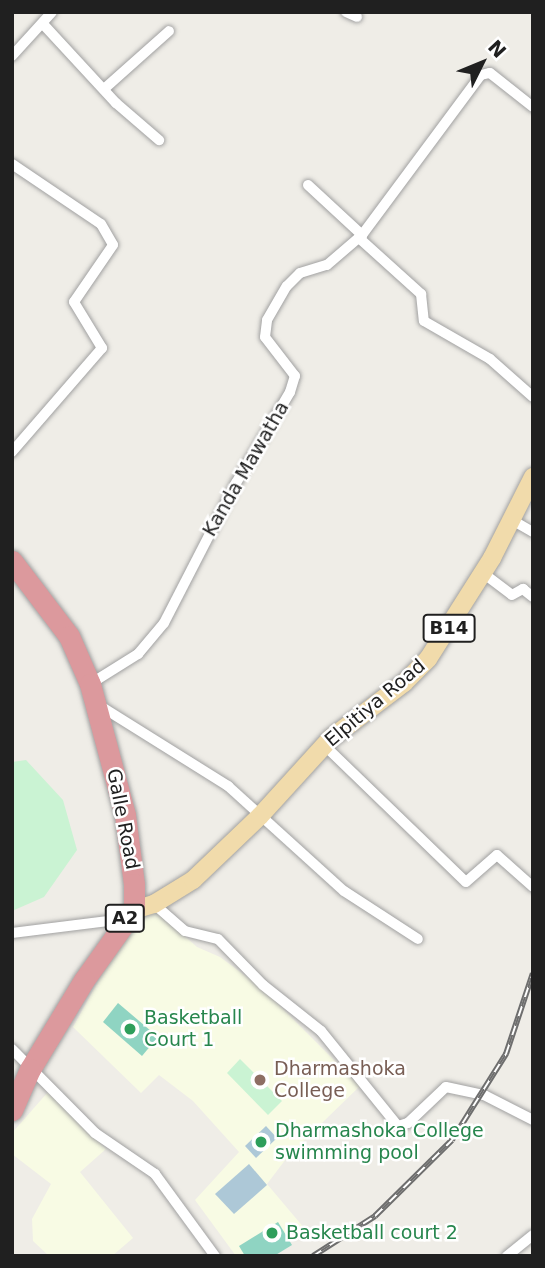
<!DOCTYPE html>
<html>
<head>
<meta charset="utf-8">
<style>
	body { margin:0 }
	#map { position:relative; width:545px; height:1268px; overflow:hidden; background:#efede7; font-family:"DejaVu Sans",sans-serif }
	div>[style] { position:absolute }
	.education>* { inset:0; background:#f8fbe4 }
	.park>* { inset:0; background:#caf3d3 }
	.pitch>* { inset:0; background:#8fd4c2 }
	.water>* { inset:0; background:#adc8d7 }
	.roads { filter:drop-shadow(0 0 2px #a1a1a1) drop-shadow(0 0 2px #a1a1a1) }
	.street>* { height:10px; margin:-5px; padding:0 5px; transform-origin:5px; border-radius:5px; background:#fff }
	.primary>* { height:18px; margin:-9px; padding:0 9px; transform-origin:9px; border-radius:9px; background:#f1dbab }
	.highway>* { height:21px; margin:-10.5px; padding:0 10.5px; transform-origin:10.5px; border-radius:10.5px; background:#dc999d }
	.rail>* { height:6px; margin-top:-3px; transform-origin:0; background:repeating-linear-gradient(90deg,#fff 0 10px,#6e6e6e 0 20px); box-sizing:border-box; border-block:2px solid #6e6e6e }
	.dots>* { width:19px; height:19px; translate:-50% -50%; box-sizing:border-box; border:4px solid #fff; border-radius:50% }
	span { translate:-50% -50%; white-space:nowrap; text-align:center; line-height:1.15; -webkit-text-stroke:5px #fff; paint-order:stroke }
	.shield-label span { padding:2px 5px; background:#fff; border:2px solid; border-radius:5px; -webkit-text-stroke-width:0 }
	.shield-label { font-size:18px; color:#202020; font-weight:700 }
	.street-label { font-size:19px; color:#202020 }
	.leisure-label { font-size:19px; color:#27864d }
	.left { translate:0 -50%; text-align:left }
	.education-label { font-size:19px; color:#785e54 }
	.frame { position:absolute; inset:0; border:14px solid #202020; pointer-events:none }
	.north { position:absolute; left:447px; top:28px; width:70px; height:70px; -webkit-text-stroke:5px #fff; paint-order:stroke; rotate:47deg; font-size:19px; font-weight:700; line-height:28px; text-align:center; color:#202020 }
	.north::after { content:''; display:block; margin:auto; width:24px; height:32px; background:#202020; clip-path:polygon(50% 0,100% 100%,50% 72%,0 100%) }
</style>
</head>
<body>
<div id="map">
	<div class="education">
		<i style="clip-path:polygon(154px 909px,197px 947px,220px 957px,262px 988px,360px 1086px,289px 1155px,267px 1184px,305px 1229px,273px 1256px,236px 1256px,195px 1200px,239px 1152px,193px 1101px,159px 1075px,141px 1093px,73px 1027px,120px 942px)"></i>
		<i style="clip-path:polygon(48px 1092px,106px 1149px,80px 1172px,133px 1238px,112px 1256px,49px 1256px,33px 1241px,32px 1219px,51px 1184px,12px 1154px,12px 1133px)"></i>
	</div>
	<div class="park">
		<i style="clip-path:polygon(26px 760px,63px 800px,77px 850px,44px 897px,12px 911px,12px 762px)"></i>
		<i style="clip-path:polygon(240px 1059px,282px 1101px,268px 1115px,227px 1073px)"></i>
	</div>
	<div class="pitch">
		<i style="clip-path:polygon(118px 1003px,158px 1037px,142px 1056px,103px 1022px)"></i>
		<i style="clip-path:polygon(278px 1222px,292px 1245px,274px 1256px,245px 1256px,239px 1246px)"></i>
	</div>
	<div class="water">
		<i style="clip-path:polygon(266px 1126px,277px 1138px,256px 1158px,245px 1146px)"></i>
		<i style="clip-path:polygon(249px 1164px,267px 1185px,234px 1214px,215px 1194px)"></i>
	</div>
	<div class="roads">
		<div class="street">
			<i style="left:346px;top:12px;width:12px;rotate:24deg"></i>
			<i style="left:43px;top:24px;width:108px;rotate:47.3deg"></i>
			<i style="left:116px;top:103px;width:57px;rotate:40.7deg"></i>
			<i style="left:12px;top:56px;width:59px;rotate:-47.7deg"></i>
			<i style="left:104px;top:89px;width:87px;rotate:-41.7deg"></i>
			<i style="left:12px;top:164px;width:107px;rotate:34deg"></i>
			<i style="left:101px;top:224px;width:24px;rotate:60deg"></i>
			<i style="left:113px;top:245px;width:69px;rotate:124.4deg"></i>
			<i style="left:74px;top:302px;width:54px;rotate:58.7deg"></i>
			<i style="left:102px;top:348px;width:138px;rotate:130.9deg"></i>
			<i style="left:308px;top:185px;width:74px;rotate:42.8deg"></i>
			<i style="left:359px;top:238px;width:84px;rotate:42.1deg"></i>
			<i style="left:421px;top:294px;width:27px;rotate:84deg"></i>
			<i style="left:424px;top:321px;width:76px;rotate:29.9deg"></i>
			<i style="left:490px;top:359px;width:57px;rotate:41.5deg"></i>
			<i style="left:512px;top:520px;width:24px;rotate:30deg"></i>
			<i style="left:483px;top:573px;width:36px;rotate:37deg"></i>
			<i style="left:512px;top:595px;width:13px;rotate:-29deg"></i>
			<i style="left:523px;top:589px;width:13px;rotate:39deg"></i>
			<i style="left:90px;top:684px;width:57px;rotate:-32deg"></i>
			<i style="left:138px;top:654px;width:40px;rotate:-50deg"></i>
			<i style="left:164px;top:623px;width:157px;rotate:-62.8deg"></i>
			<i style="left:236px;top:483px;width:106px;rotate:-59.3deg"></i>
			<i style="left:290px;top:392px;width:17px;rotate:-73deg"></i>
			<i style="left:295px;top:376px;width:49px;rotate:-127.6deg"></i>
			<i style="left:265px;top:337px;width:17px;rotate:-83deg"></i>
			<i style="left:267px;top:320px;width:39px;rotate:-60deg"></i>
			<i style="left:287px;top:286px;width:18px;rotate:-45deg"></i>
			<i style="left:300px;top:273px;width:28px;rotate:-17deg"></i>
			<i style="left:327px;top:265px;width:46px;rotate:-40.6deg"></i>
			<i style="left:362px;top:235px;width:199px;rotate:-53.4deg"></i>
			<i style="left:481px;top:75px;width:9px;rotate:-13deg"></i>
			<i style="left:490px;top:73px;width:55px;rotate:38.3deg"></i>
			<i style="left:97px;top:704px;width:155px;rotate:32deg"></i>
			<i style="left:228px;top:786px;width:156px;rotate:42.2deg"></i>
			<i style="left:344px;top:891px;width:88px;rotate:33deg"></i>
			<i style="left:324px;top:745px;width:197px;rotate:44deg"></i>
			<i style="left:466px;top:882px;width:41px;rotate:-41.1deg"></i>
			<i style="left:497px;top:855px;width:48px;rotate:41.6deg"></i>
			<i style="left:154px;top:904px;width:41px;rotate:41.1deg"></i>
			<i style="left:185px;top:931px;width:34px;rotate:14deg"></i>
			<i style="left:218px;top:939px;width:64px;rotate:45.6deg"></i>
			<i style="left:263px;top:985px;width:74px;rotate:38.4deg"></i>
			<i style="left:321px;top:1031px;width:122px;rotate:51deg"></i>
			<i style="left:398px;top:1126px;width:10px;rotate:-17deg"></i>
			<i style="left:408px;top:1123px;width:52px;rotate:-43.5deg"></i>
			<i style="left:446px;top:1087px;width:39px;rotate:12deg"></i>
			<i style="left:484px;top:1095px;width:55px;rotate:27deg"></i>
			<i style="left:12px;top:933px;width:113px;rotate:-7.1deg"></i>
			<i style="left:12px;top:1049px;width:118px;rotate:45.3deg"></i>
			<i style="left:95px;top:1133px;width:73px;rotate:34.3deg"></i>
			<i style="left:155px;top:1174px;width:102px;rotate:53.8deg"></i>
			<i style="left:507px;top:1256px;width:33px;rotate:-39deg"></i>
		</div>
		<div class="primary">
			<i style="left:134px;top:910px;width:21px;rotate:-17deg"></i>
			<i style="left:154px;top:904px;width:46px;rotate:-31.6deg"></i>
			<i style="left:193px;top:880px;width:93px;rotate:-43.7deg"></i>
			<i style="left:260px;top:816px;width:104px;rotate:-47.7deg"></i>
			<i style="left:330px;top:739px;width:93px;rotate:-37.1deg"></i>
			<i style="left:404px;top:683px;width:34px;rotate:-45deg"></i>
			<i style="left:428px;top:659px;width:120px;rotate:-57.6deg"></i>
			<i style="left:492px;top:558px;width:91px;rotate:-63.2deg"></i>
		</div>
		<div class="highway">
			<i style="left:12px;top:561px;width:94px;rotate:52.8deg"></i>
			<i style="left:69px;top:636px;width:52px;rotate:66.4deg"></i>
			<i style="left:90px;top:684px;width:136px;rotate:75deg"></i>
			<i style="left:125px;top:815px;width:70px;rotate:82.6deg"></i>
			<i style="left:134px;top:884px;width:26px;rotate:90deg"></i>
			<i style="left:134px;top:910px;width:86px;rotate:125.5deg"></i>
			<i style="left:84px;top:980px;width:104px;rotate:121.2deg"></i>
			<i style="left:30px;top:1069px;width:45px;rotate:113.7deg"></i>
		</div>
	</div>
	<div class="rail">
		<i style="left:313px;top:1256px;width:74px;rotate:-32.8deg"></i>
		<i style="left:375px;top:1216px;width:108px;rotate:-44.6deg"></i>
		<i style="left:452px;top:1140px;width:102px;rotate:-57.9deg"></i>
		<i style="left:506px;top:1054px;width:85px;rotate:-71.6deg"></i>
	</div>
	<div class="dots">
		<i style="left:130px;top:1029px;background:#2e9e5b"></i>
		<i style="left:260px;top:1080px;background:#8d6e63"></i>
		<i style="left:261px;top:1142px;background:#2e9e5b"></i>
		<i style="left:272px;top:1233px;background:#2e9e5b"></i>
	</div>
	<div class="shield-label">
		<span style="left:449px;top:628px">B14</span>
		<span style="left:125px;top:918px">A2</span>
	</div>
	<div class="street-label">
		<span style="left:246px;top:469px;rotate:-60deg">Kanda Mawatha</span>
		<span style="left:375px;top:703px;rotate:-40deg">Elpitiya Road</span>
		<span style="left:123px;top:819px;rotate:79deg">Galle Road</span>
	</div>
	<div class="leisure-label">
		<span class="left" style="left:144px;top:1029px">Basketball<br>Court 1</span>
		<span class="left" style="left:275px;top:1142px">Dharmashoka College<br>swimming pool</span>
		<span class="left" style="left:286px;top:1233px">Basketball court 2</span>
	</div>
	<div class="education-label">
		<span class="left" style="left:274px;top:1080px">Dharmashoka<br>College</span>
	</div>
	<div class="frame"></div>
	<div class="north">N</div>
</div>
</body>
</html>
